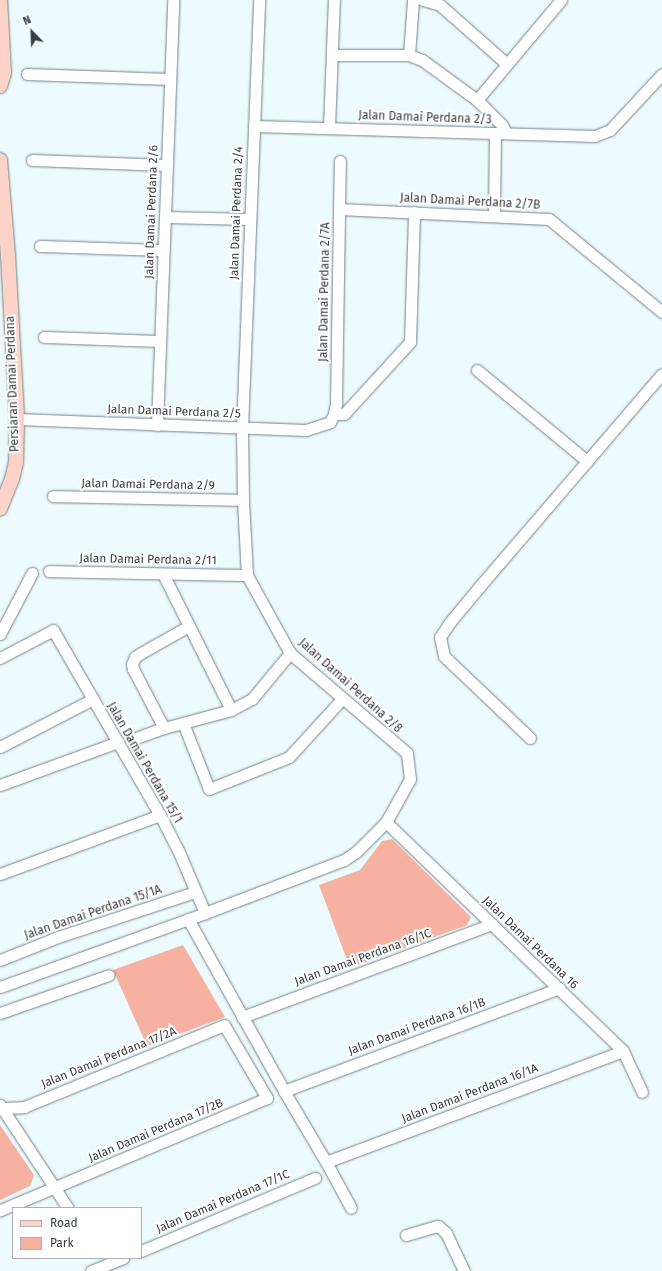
<!DOCTYPE html>
<html>
<head>
<meta charset="utf-8">
<style>
	body { margin:0 }
	#map { position:relative; width:662px; height:1271px; overflow:hidden; background:#edfafe; font-family:"Fira Sans",sans-serif }
	div>[style] { position:absolute }
	.green>* { inset:0; background:#f6b1a0 }
	.roads { filter:drop-shadow(0 0 1px #748387) drop-shadow(0 0 1px #748387) }
	.minor>* { height:11px; margin:-5.5px; padding:0 5.5px; transform-origin:5.5px; border-radius:5.5px; background:#fff }
	.major>* { height:14px; margin:-7px; padding:0 7px; transform-origin:7px; border-radius:7px; background:#fdd3c8 }
	span { translate:-50% -50%; white-space:nowrap; text-align:center; line-height:1.15; -webkit-text-stroke:4px #fff; paint-order:stroke }
	.street-label { font-size:12px; color:#373d3f }
	.legend { position:absolute; left:12px; top:1207px; width:130px; height:52px; box-sizing:border-box; background:#fff; border:1px solid #afb1b2; margin:0; padding:5px 7px; list-style:none; font-size:12px; color:#373d3f }
	.legend li { display:flex; align-items:center; gap:8px; height:20px }
	.legend b { width:20px; border:1px solid #afb1b2 }
	.north { position:absolute; left:12px; top:12px; width:40px; height:40px; -webkit-text-stroke:3px #fff; paint-order:stroke; rotate:337deg; font-size:11px; font-weight:700; line-height:16px; text-align:center; color:#373d3f }
	.north::after { content:''; display:block; margin:auto; width:14px; height:18px; background:#373d3f; clip-path:polygon(50% 0,100% 100%,50% 72%,0 100%) }
</style>
</head>
<body>
<div id="map">
	<div class="green">
		<i style="clip-path:polygon(392px 839px,471px 917px,467px 925px,350px 968px,319px 885px,360px 870px,382px 841px)"></i>
		<i style="clip-path:polygon(183px 945px,225px 1017px,147px 1046px,113px 970px)"></i>
		<i style="clip-path:polygon(0 1125px,34px 1175px,30px 1186px,0 1200px)"></i>
	</div>
	<div class="roads">
		<div class="minor">
			<i style="left:423px;top:0;width:18px;rotate:16deg"></i>
			<i style="left:440px;top:5px;width:89px;rotate:41.4deg"></i>
			<i style="left:332px;top:55px;width:77px"></i>
			<i style="left:409px;top:55px;width:14px;rotate:21deg"></i>
			<i style="left:422px;top:60px;width:68px;rotate:36deg"></i>
			<i style="left:477px;top:100px;width:35px;rotate:45deg"></i>
			<i style="left:502px;top:125px;width:9px;rotate:63deg"></i>
			<i style="left:409px;top:55px;width:55px;rotate:-85.8deg"></i>
			<i style="left:27px;top:74px;width:143px;rotate:2deg"></i>
			<i style="left:477px;top:100px;width:131px;rotate:-50deg"></i>
			<i style="left:254px;top:126px;width:341px;rotate:1.7deg"></i>
			<i style="left:595px;top:136px;width:16px;rotate:-22deg"></i>
			<i style="left:610px;top:130px;width:76px;rotate:-47.1deg"></i>
			<i style="left:329px;top:128px;width:128px;rotate:-87.8deg"></i>
			<i style="left:32px;top:160px;width:135px;rotate:2.1deg"></i>
			<i style="left:339px;top:209px;width:210px;rotate:2.7deg"></i>
			<i style="left:549px;top:219px;width:146px;rotate:39.5deg"></i>
			<i style="left:494px;top:215px;width:82px;rotate:-89.3deg"></i>
			<i style="left:165px;top:217px;width:85px;rotate:1.3deg"></i>
			<i style="left:40px;top:246px;width:123px;rotate:1.9deg"></i>
			<i style="left:44px;top:337px;width:116px;rotate:2deg"></i>
			<i style="left:477px;top:370px;width:143px;rotate:39.6deg"></i>
			<i style="left:334px;top:414px;width:10px"></i>
			<i style="left:344px;top:414px;width:98px;rotate:-47.5deg"></i>
			<i style="left:410px;top:342px;width:130px;rotate:-88.2deg"></i>
			<i style="left:17px;top:419px;width:289px;rotate:2.2deg"></i>
			<i style="left:306px;top:430px;width:25px;rotate:-18deg"></i>
			<i style="left:330px;top:422px;width:9px;rotate:-63deg"></i>
			<i style="left:334px;top:414px;width:10px;rotate:-79deg"></i>
			<i style="left:336px;top:404px;width:243px;rotate:-89.1deg"></i>
			<i style="left:157px;top:425px;width:425px;rotate:-87.8deg"></i>
			<i style="left:53px;top:496px;width:190px;rotate:1.2deg"></i>
			<i style="left:49px;top:571px;width:198px;rotate:1.2deg"></i>
			<i style="left:163px;top:574px;width:152px;rotate:63.4deg"></i>
			<i style="left:0;top:634px;width:69px;rotate:-62.3deg"></i>
			<i style="left:0;top:658px;width:60px;rotate:-27.8deg"></i>
			<i style="left:53px;top:630px;width:214px;rotate:60deg"></i>
			<i style="left:160px;top:815px;width:39px;rotate:63deg"></i>
			<i style="left:178px;top:850px;width:69px;rotate:66.8deg"></i>
			<i style="left:183px;top:723px;width:71px;rotate:68.5deg"></i>
			<i style="left:209px;top:789px;width:86px;rotate:-21.8deg"></i>
			<i style="left:289px;top:757px;width:79px;rotate:-47.6deg"></i>
			<i style="left:164px;top:728px;width:67px;rotate:-117.7deg"></i>
			<i style="left:133px;top:669px;width:5px;rotate:-101deg"></i>
			<i style="left:132px;top:664px;width:8px;rotate:-67deg"></i>
			<i style="left:135px;top:657px;width:7px;rotate:-34deg"></i>
			<i style="left:141px;top:653px;width:55px;rotate:-29.4deg"></i>
			<i style="left:530px;top:738px;width:119px;rotate:-136.4deg"></i>
			<i style="left:444px;top:656px;width:19px;rotate:-102deg"></i>
			<i style="left:440px;top:637px;width:18px;rotate:-56deg"></i>
			<i style="left:450px;top:622px;width:47px;rotate:-50.2deg"></i>
			<i style="left:480px;top:586px;width:279px;rotate:-49.4deg"></i>
			<i style="left:133px;top:739px;width:33px;rotate:-20deg"></i>
			<i style="left:164px;top:728px;width:69px;rotate:-15deg"></i>
			<i style="left:231px;top:710px;width:24px;rotate:-28deg"></i>
			<i style="left:252px;top:699px;width:60px;rotate:-50.4deg"></i>
			<i style="left:0;top:747px;width:105px;rotate:-27.3deg"></i>
			<i style="left:0;top:785px;width:126px;rotate:-20deg"></i>
			<i style="left:386px;top:822px;width:330px;rotate:44deg"></i>
			<i style="left:623px;top:1051px;width:45px;rotate:65.1deg"></i>
			<i style="left:0;top:874px;width:171px;rotate:-20.2deg"></i>
			<i style="left:188px;top:919px;width:197px;rotate:60.8deg"></i>
			<i style="left:284px;top:1091px;width:82px;rotate:59.4deg"></i>
			<i style="left:326px;top:1162px;width:52px;rotate:61.5deg"></i>
			<i style="left:0;top:960px;width:62px;rotate:-21.6deg"></i>
			<i style="left:58px;top:937px;width:144px;rotate:-18.2deg"></i>
			<i style="left:0;top:987px;width:218px;rotate:-19.8deg"></i>
			<i style="left:205px;top:913px;width:149px;rotate:-20.9deg"></i>
			<i style="left:344px;top:860px;width:14px;rotate:-34deg"></i>
			<i style="left:356px;top:852px;width:42px;rotate:-45deg"></i>
			<i style="left:386px;top:822px;width:49px;rotate:-60.8deg"></i>
			<i style="left:410px;top:779px;width:26px;rotate:-97deg"></i>
			<i style="left:407px;top:753px;width:154px;rotate:-139.5deg"></i>
			<i style="left:290px;top:653px;width:89px;rotate:-118.9deg"></i>
			<i style="left:247px;top:575px;width:75px;rotate:-93.1deg"></i>
			<i style="left:243px;top:500px;width:72px;rotate:-90.8deg"></i>
			<i style="left:242px;top:428px;width:428px;rotate:-87.7deg"></i>
			<i style="left:0;top:1013px;width:115px;rotate:-19.2deg"></i>
			<i style="left:242px;top:1017px;width:267px;rotate:-20.4deg"></i>
			<i style="left:284px;top:1091px;width:294px;rotate:-20.5deg"></i>
			<i style="left:0;top:1105px;width:123px;rotate:56.6deg"></i>
			<i style="left:0;top:1108px;width:24px;rotate:-2deg"></i>
			<i style="left:24px;top:1107px;width:216px;rotate:-22.3deg"></i>
			<i style="left:224px;top:1025px;width:85px;rotate:59.5deg"></i>
			<i style="left:267px;top:1098px;width:290px;rotate:157.2deg"></i>
			<i style="left:326px;top:1162px;width:317px;rotate:-20.5deg"></i>
			<i style="left:406px;top:1235px;width:33px;rotate:-16deg"></i>
			<i style="left:438px;top:1226px;width:11px;rotate:41deg"></i>
			<i style="left:446px;top:1233px;width:42px;rotate:64.7deg"></i>
			<i style="left:141px;top:1251px;width:189px;rotate:-22.8deg"></i>
			<i style="left:91px;top:1271px;width:35px;rotate:-22deg"></i>
		</div>
		<div class="major">
			<i style="left:0;top:86px;width:14px;rotate:-73deg"></i>
			<i style="left:4px;top:73px;width:73px;rotate:-93.1deg"></i>
			<i style="left:0;top:160px;width:96px;rotate:85.2deg"></i>
			<i style="left:8px;top:256px;width:163px;rotate:86.8deg"></i>
			<i style="left:17px;top:419px;width:43px;rotate:91.3deg"></i>
			<i style="left:16px;top:462px;width:17px;rotate:103deg"></i>
			<i style="left:12px;top:479px;width:32px;rotate:112deg"></i>
		</div>
	</div>
	<div class="street-label">
		<span style="left:425px;top:118px;rotate:2deg">Jalan Damai Perdana 2/3</span>
		<span style="left:470px;top:202px;rotate:3deg">Jalan Damai Perdana 2/7B</span>
		<span style="left:152px;top:212px;rotate:-88deg">Jalan Damai Perdana 2/6</span>
		<span style="left:237px;top:213px;rotate:-88deg">Jalan Damai Perdana 2/4</span>
		<span style="left:325px;top:292px;rotate:-89deg">Jalan Damai Perdana 2/7A</span>
		<span style="left:13px;top:384px;rotate:-92deg">Persiaran Damai Perdana</span>
		<span style="left:174px;top:412px;rotate:2deg">Jalan Damai Perdana 2/5</span>
		<span style="left:148px;top:485px;rotate:1deg">Jalan Damai Perdana 2/9</span>
		<span style="left:148px;top:560px;rotate:1deg">Jalan Damai Perdana 2/11</span>
		<span style="left:350px;top:686px;rotate:42deg">Jalan Damai Perdana 2/8</span>
		<span style="left:144px;top:763px;rotate:60deg">Jalan Damai Perdana 15/1</span>
		<span style="left:93px;top:913px;rotate:-19deg">Jalan Damai Perdana 15/1A</span>
		<span style="left:530px;top:943px;rotate:44deg">Jalan Damai Perdana 16</span>
		<span style="left:363px;top:958px;rotate:-20deg">Jalan Damai Perdana 16/1C</span>
		<span style="left:417px;top:1027px;rotate:-20deg">Jalan Damai Perdana 16/1B</span>
		<span style="left:109px;top:1058px;rotate:-22deg">Jalan Damai Perdana 17/2A</span>
		<span style="left:470px;top:1094px;rotate:-21deg">Jalan Damai Perdana 16/1A</span>
		<span style="left:156px;top:1131px;rotate:-23deg">Jalan Damai Perdana 17/2B</span>
		<span style="left:223px;top:1202px;rotate:-23deg">Jalan Damai Perdana 17/1C</span>
	</div>
	<ul class="legend">
	<li><b style="height:5px;background:#fdd3c8"></b>Road</li>
	<li><b style="height:11px;background:#f6b1a0"></b>Park</li>
	</ul>
	<div class="north">N</div>
</div>
</body>
</html>
